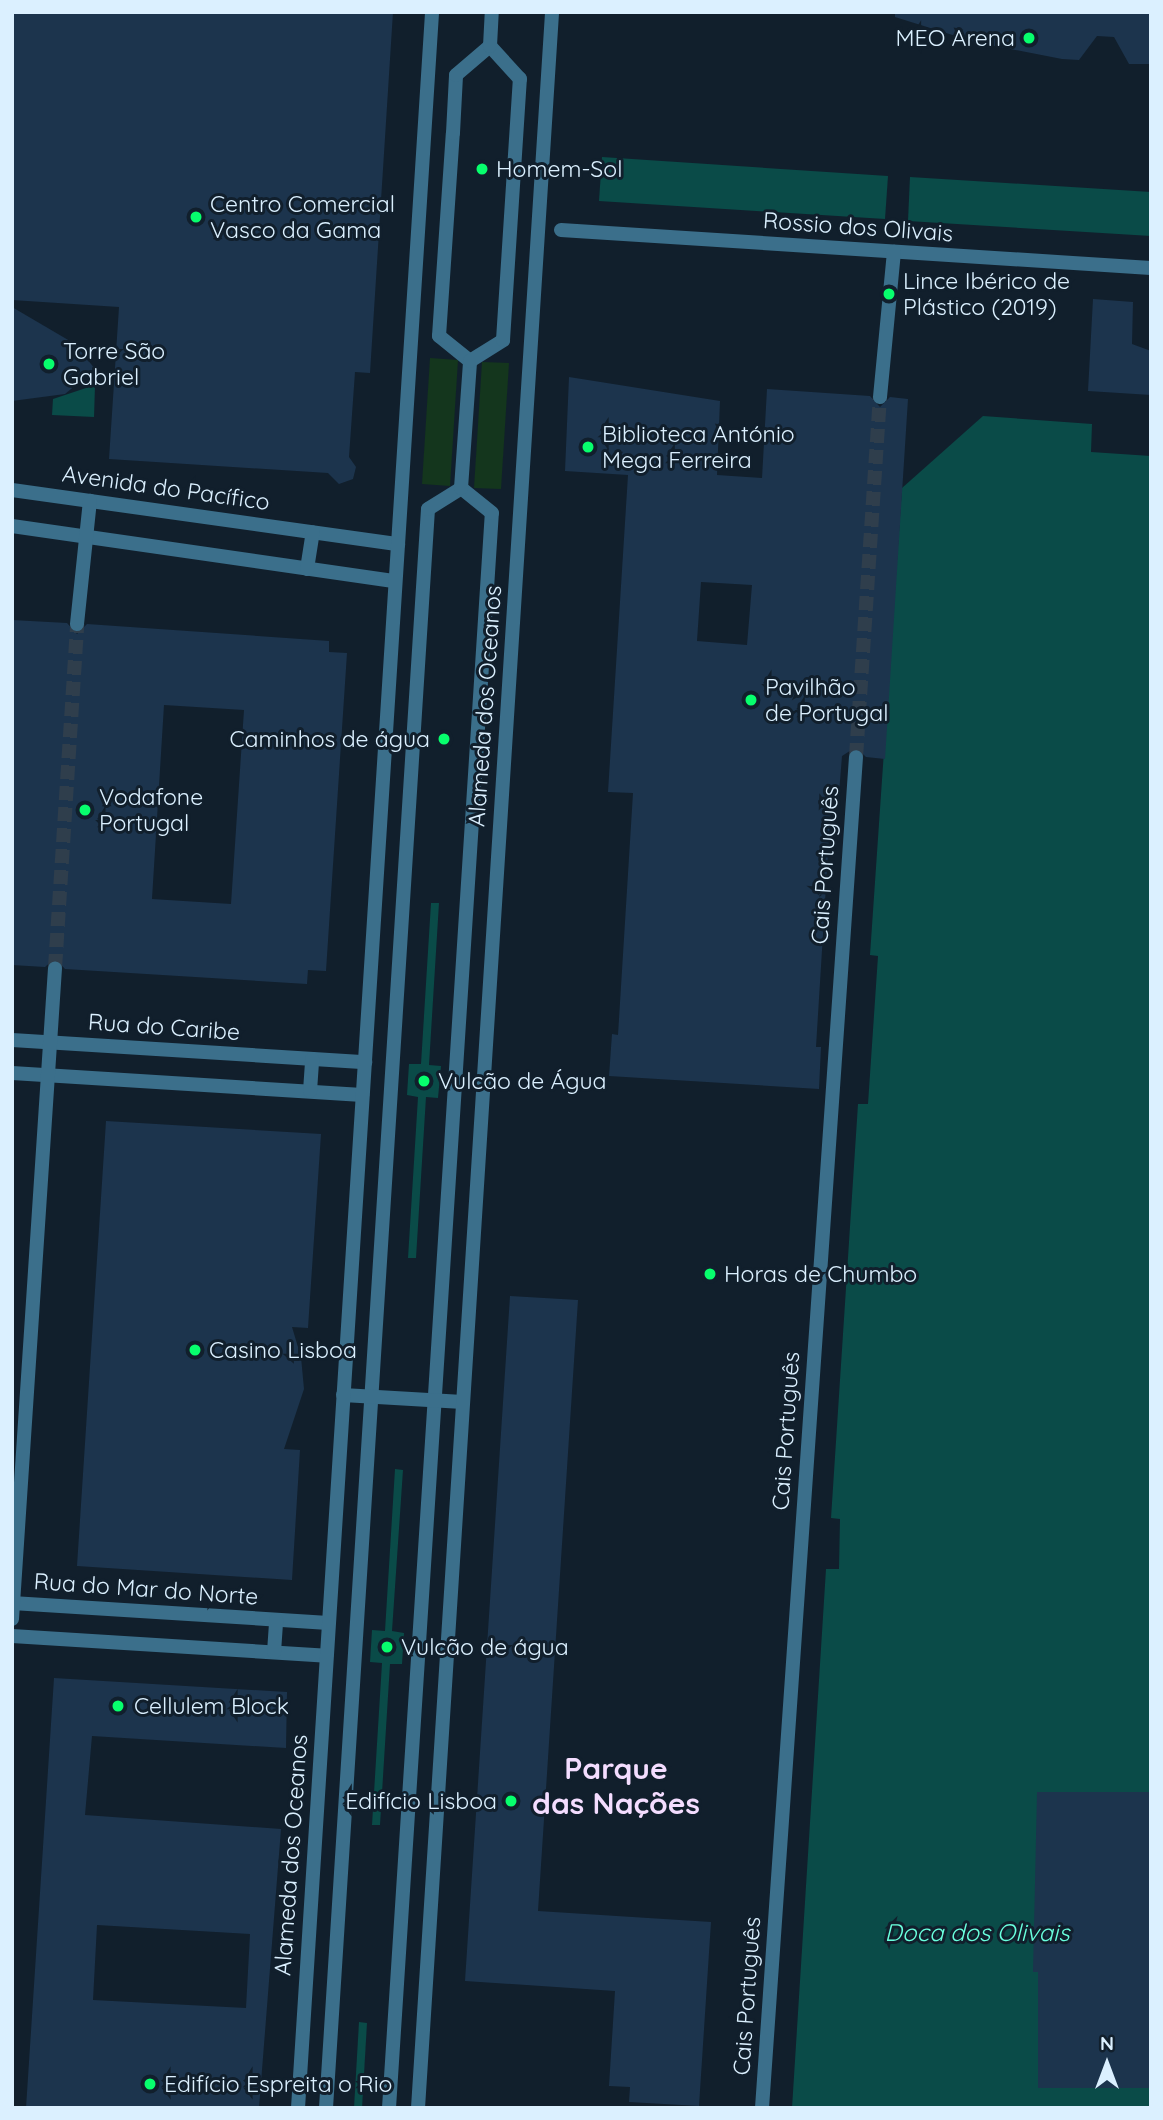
<!DOCTYPE html>
<html>
<head>
<meta charset="utf-8">
<style>
	body { margin:0 }
	#map { position:relative; width:1163px; height:2120px; overflow:hidden; background:#111f2c; font-family:Quicksand,sans-serif }
	div>[style] { position:absolute }
	.green>* { inset:0; background:#14361d }
	.water>* { inset:0; background:#0a4b48 }
	.building>* { inset:0; background:#1c344d }
	.pedestrian-tunnel>* { height:14px; margin-top:-7px; transform-origin:0; background:repeating-linear-gradient(90deg,#2f3e4c 0 14px,transparent 0 21px) }
	.minor-tunnel>* { height:14px; margin-top:-7px; transform-origin:0; background:repeating-linear-gradient(90deg,#2f3e4c 0 14px,transparent 0 21px) }
	.pedestrian>* { height:14px; margin:-7px; padding:0 7px; transform-origin:7px; border-radius:7px; background:#3b6f8b }
	.minor>* { height:14px; margin:-7px; padding:0 7px; transform-origin:7px; border-radius:7px; background:#3b6f8b }
	.dots>* { width:19px; height:19px; translate:-50% -50%; box-sizing:border-box; border:4px solid #111f2c; border-radius:50% }
	span { translate:-50% -50%; white-space:nowrap; text-align:center; line-height:1.15; -webkit-text-stroke:6px #111f2c; paint-order:stroke }
	.poi-label { font-size:23px; color:#dbf0ff }
	.right { translate:-100% -50%; text-align:right }
	.left { translate:0 -50%; text-align:left }
	.street-label { font-size:23px; color:#dbf0ff }
	.water-label { font-size:24px; color:#69ffdd; font-style:italic }
	.district-label { font-size:30px; color:#f4ddff; font-weight:700 }
	.frame { position:absolute; inset:0; border:14px solid #dbf0ff; pointer-events:none }
	.north { position:absolute; left:1072px; top:2029px; width:70px; height:70px; -webkit-text-stroke:5px #111f2c; paint-order:stroke; rotate:0deg; font-size:19px; font-weight:700; line-height:28px; text-align:center; color:#dbf0ff }
	.north::after { content:''; display:block; margin:auto; width:24px; height:32px; background:#dbf0ff; clip-path:polygon(50% 0,100% 100%,50% 72%,0 100%) }
</style>
</head>
<body>
<div id="map">
	<div class="green">
		<i style="clip-path:polygon(430px 358px,458px 360px,450px 486px,422px 484px)"></i>
		<i style="clip-path:polygon(482px 362px,509px 363px,501px 489px,474px 488px)"></i>
	</div>
	<div class="water">
		<i style="clip-path:polygon(602px 157px,888px 176px,885px 219px,599px 201px)"></i>
		<i style="clip-path:polygon(910px 177px,1151px 192px,1151px 236px,908px 221px)"></i>
		<i style="clip-path:polygon(95px 385px,94px 417px,52px 415px,53px 399px)"></i>
		<i style="clip-path:polygon(983px 416px,1092px 424px,1091px 452px,1151px 456px,1151px 2108px,792px 2108px,826px 1569px,839px 1569px,840px 1519px,831px 1518px,858px 1104px,868px 1104px,878px 956px,870px 955px,902px 488px)"></i>
		<i style="clip-path:polygon(431px 903px,439px 903px,429px 1065px,441px 1066px,438px 1098px,426px 1097px,416px 1258px,408px 1258px,418px 1097px,407px 1095px,409px 1064px,421px 1064px)"></i>
		<i style="clip-path:polygon(395px 1469px,403px 1470px,392px 1631px,404px 1633px,402px 1664px,390px 1664px,380px 1825px,372px 1825px,382px 1663px,370px 1662px,372px 1630px,385px 1631px)"></i>
		<i style="clip-path:polygon(359px 2022px,367px 2023px,362px 2108px,354px 2108px)"></i>
	</div>
	<div class="building">
		<i style="clip-path:polygon(12px 12px,393px 12px,370px 373px,355px 372px,349px 457px,356px 467px,353px 479px,339px 484px,328px 473px,109px 459px,119px 307px,12px 300px)"></i>
		<i style="clip-path:polygon(895px 12px,1151px 12px,1151px 64px,1129px 64px,1114px 37px,1097px 36px,1079px 60px,1062px 59px,975px 42px,895px 17px)"></i>
		<i style="clip-path:polygon(1093px 299px,1133px 302px,1132px 344px,1151px 351px,1151px 395px,1088px 391px)"></i>
		<i style="clip-path:polygon(12px 307px,75px 344px,95px 369px,65px 394px,12px 401px)"></i>
		<i style="clip-path:polygon(evenodd,569px 377px,720px 401px,717px 475px,762px 478px,767px 389px,870px 396px,880px 407px,890px 397px,908px 399px,885px 759px,866px 757px,856px 747px,842px 756px,838px 806px,831px 805px,816px 1047px,821px 1047px,819px 1089px,609px 1076px,612px 1034px,618px 1035px,633px 793px,608px 792px,628px 475px,565px 471px,569px 377px,701px 582px,752px 585px,747px 645px,697px 641px,701px 582px)"></i>
		<i style="clip-path:polygon(evenodd,12px 620px,67px 623px,77px 634px,87px 624px,329px 641px,329px 652px,347px 653px,326px 971px,308px 970px,307px 984px,65px 969px,55px 958px,45px 967px,12px 965px,12px 620px,164px 705px,244px 710px,231px 904px,152px 899px,164px 705px)"></i>
		<i style="clip-path:polygon(106px 1121px,321px 1134px,308px 1328px,292px 1327px,301px 1357px,304px 1389px,284px 1449px,300px 1450px,292px 1580px,77px 1566px)"></i>
		<i style="clip-path:polygon(510px 1296px,578px 1300px,538px 1911px,711px 1922px,699px 2106px,629px 2102px,630px 2087px,609px 2086px,615px 1991px,465px 1981px)"></i>
		<i style="clip-path:polygon(evenodd,54px 1678px,287px 1692px,286px 1748px,92px 1736px,85px 1815px,281px 1829px,259px 2108px,26px 2108px,54px 1678px,97px 1925px,250px 1934px,246px 2008px,93px 2000px,97px 1925px)"></i>
		<i style="clip-path:polygon(1037px 1792px,1151px 1792px,1151px 2088px,1038px 2088px,1038px 1972px,1033px 1972px)"></i>
	</div>
	<div class="pedestrian-tunnel">
		<i style="left:856px;top:757px;width:361px;rotate:-86.2deg"></i>
	</div>
	<div class="minor-tunnel">
		<i style="left:55px;top:968px;width:345px;rotate:-86.3deg"></i>
	</div>
	<div class="pedestrian">
		<i style="left:561px;top:230px;width:591px;rotate:3.69deg"></i>
		<i style="left:470px;top:361px;width:40px;rotate:-141deg"></i>
		<i style="left:439px;top:336px;width:203px;rotate:-86.1deg"></i>
		<i style="left:453px;top:133px;width:58px;rotate:-87deg"></i>
		<i style="left:456px;top:75px;width:45px;rotate:-40.5deg"></i>
		<i style="left:880px;top:397px;width:146px;rotate:-84.5deg"></i>
		<i style="left:326px;top:2108px;width:1602px;rotate:-86.35deg"></i>
		<i style="left:428px;top:509px;width:39px;rotate:-32deg"></i>
		<i style="left:389px;top:2108px;width:1598px;rotate:-86.31deg"></i>
		<i style="left:492px;top:513px;width:40px;rotate:-141deg"></i>
		<i style="left:461px;top:488px;width:127px;rotate:-85.9deg"></i>
		<i style="left:470px;top:361px;width:39px;rotate:-32deg"></i>
		<i style="left:503px;top:340px;width:262px;rotate:-86.3deg"></i>
		<i style="left:520px;top:79px;width:45px;rotate:-132.3deg"></i>
		<i style="left:490px;top:46px;width:34px;rotate:-87deg"></i>
		<i style="left:762px;top:2108px;width:1354px;rotate:-86.02deg"></i>
	</div>
	<div class="minor">
		<i style="left:12px;top:490px;width:390px;rotate:8deg"></i>
		<i style="left:12px;top:526px;width:387px;rotate:8.2deg"></i>
		<i style="left:307px;top:569px;width:37px;rotate:-81deg"></i>
		<i style="left:77px;top:624px;width:124px;rotate:-84deg"></i>
		<i style="left:12px;top:1040px;width:354px;rotate:3.6deg"></i>
		<i style="left:12px;top:1073px;width:351px;rotate:3.6deg"></i>
		<i style="left:310px;top:1091px;width:32px;rotate:-86deg"></i>
		<i style="left:343px;top:1395px;width:120px;rotate:3.3deg"></i>
		<i style="left:12px;top:1603px;width:317px;rotate:3.6deg"></i>
		<i style="left:12px;top:1619px;width:652px;rotate:-86.22deg"></i>
		<i style="left:12px;top:1636px;width:315px;rotate:3.6deg"></i>
		<i style="left:274px;top:1652px;width:32px;rotate:-86deg"></i>
		<i style="left:298px;top:2108px;width:2100px;rotate:-86.34deg"></i>
		<i style="left:418px;top:2108px;width:2100px;rotate:-86.34deg"></i>
	</div>
	<div class="dots">
		<i style="left:1029px;top:38px;background:#07ff6d"></i>
		<i style="left:482px;top:169px;background:#07ff6d"></i>
		<i style="left:196px;top:217px;background:#07ff6d"></i>
		<i style="left:889px;top:294px;background:#07ff6d"></i>
		<i style="left:49px;top:364px;background:#07ff6d"></i>
		<i style="left:588px;top:447px;background:#07ff6d"></i>
		<i style="left:751px;top:700px;background:#07ff6d"></i>
		<i style="left:444px;top:739px;background:#07ff6d"></i>
		<i style="left:85px;top:810px;background:#07ff6d"></i>
		<i style="left:424px;top:1081px;background:#07ff6d"></i>
		<i style="left:710px;top:1274px;background:#07ff6d"></i>
		<i style="left:195px;top:1350px;background:#07ff6d"></i>
		<i style="left:387px;top:1647px;background:#07ff6d"></i>
		<i style="left:118px;top:1706px;background:#07ff6d"></i>
		<i style="left:511px;top:1801px;background:#07ff6d"></i>
		<i style="left:150px;top:2084px;background:#07ff6d"></i>
	</div>
	<div class="poi-label">
		<span class="right" style="left:1015px;top:38px">MEO Arena</span>
		<span class="left" style="left:496px;top:169px">Homem-Sol</span>
		<span class="left" style="left:210px;top:217px">Centro Comercial<br>Vasco da Gama</span>
		<span class="left" style="left:903px;top:294px">Lince Ibérico de<br>Plástico (2019)</span>
		<span class="left" style="left:63px;top:364px">Torre São<br>Gabriel</span>
		<span class="left" style="left:602px;top:447px">Biblioteca António<br>Mega Ferreira</span>
		<span class="left" style="left:765px;top:700px">Pavilhão<br>de Portugal</span>
		<span class="right" style="left:430px;top:739px">Caminhos de água</span>
		<span class="left" style="left:99px;top:810px">Vodafone<br>Portugal</span>
		<span class="left" style="left:438px;top:1081px">Vulcão de Água</span>
		<span class="left" style="left:724px;top:1274px">Horas de Chumbo</span>
		<span class="left" style="left:209px;top:1350px">Casino Lisboa</span>
		<span class="left" style="left:401px;top:1647px">Vulcão de água</span>
		<span class="left" style="left:134px;top:1706px">Cellulem Block</span>
		<span class="right" style="left:497px;top:1801px">Edifício Lisboa</span>
		<span class="left" style="left:164px;top:2084px">Edifício Espreita o Rio</span>
	</div>
	<div class="street-label">
		<span style="left:858px;top:227px;rotate:4deg">Rossio dos Olivais</span>
		<span style="left:166px;top:488px;rotate:8deg">Avenida do Pacífico</span>
		<span style="left:485px;top:706px;rotate:-86deg">Alameda dos Oceanos</span>
		<span style="left:825px;top:865px;rotate:-86deg">Cais Português</span>
		<span style="left:164px;top:1027px;rotate:4deg">Rua do Caribe</span>
		<span style="left:786px;top:1431px;rotate:-86deg">Cais Português</span>
		<span style="left:146px;top:1589px;rotate:4deg">Rua do Mar do Norte</span>
		<span style="left:291px;top:1855px;rotate:-86deg">Alameda dos Oceanos</span>
		<span style="left:747px;top:1996px;rotate:-86deg">Cais Português</span>
	</div>
	<div class="water-label">
		<span style="left:977px;top:1933px">Doca dos Olivais</span>
	</div>
	<div class="district-label">
		<span style="left:616px;top:1785px">Parque<br>das Nações</span>
	</div>
	<div class="frame"></div>
	<div class="north">N</div>
</div>
</body>
</html>
